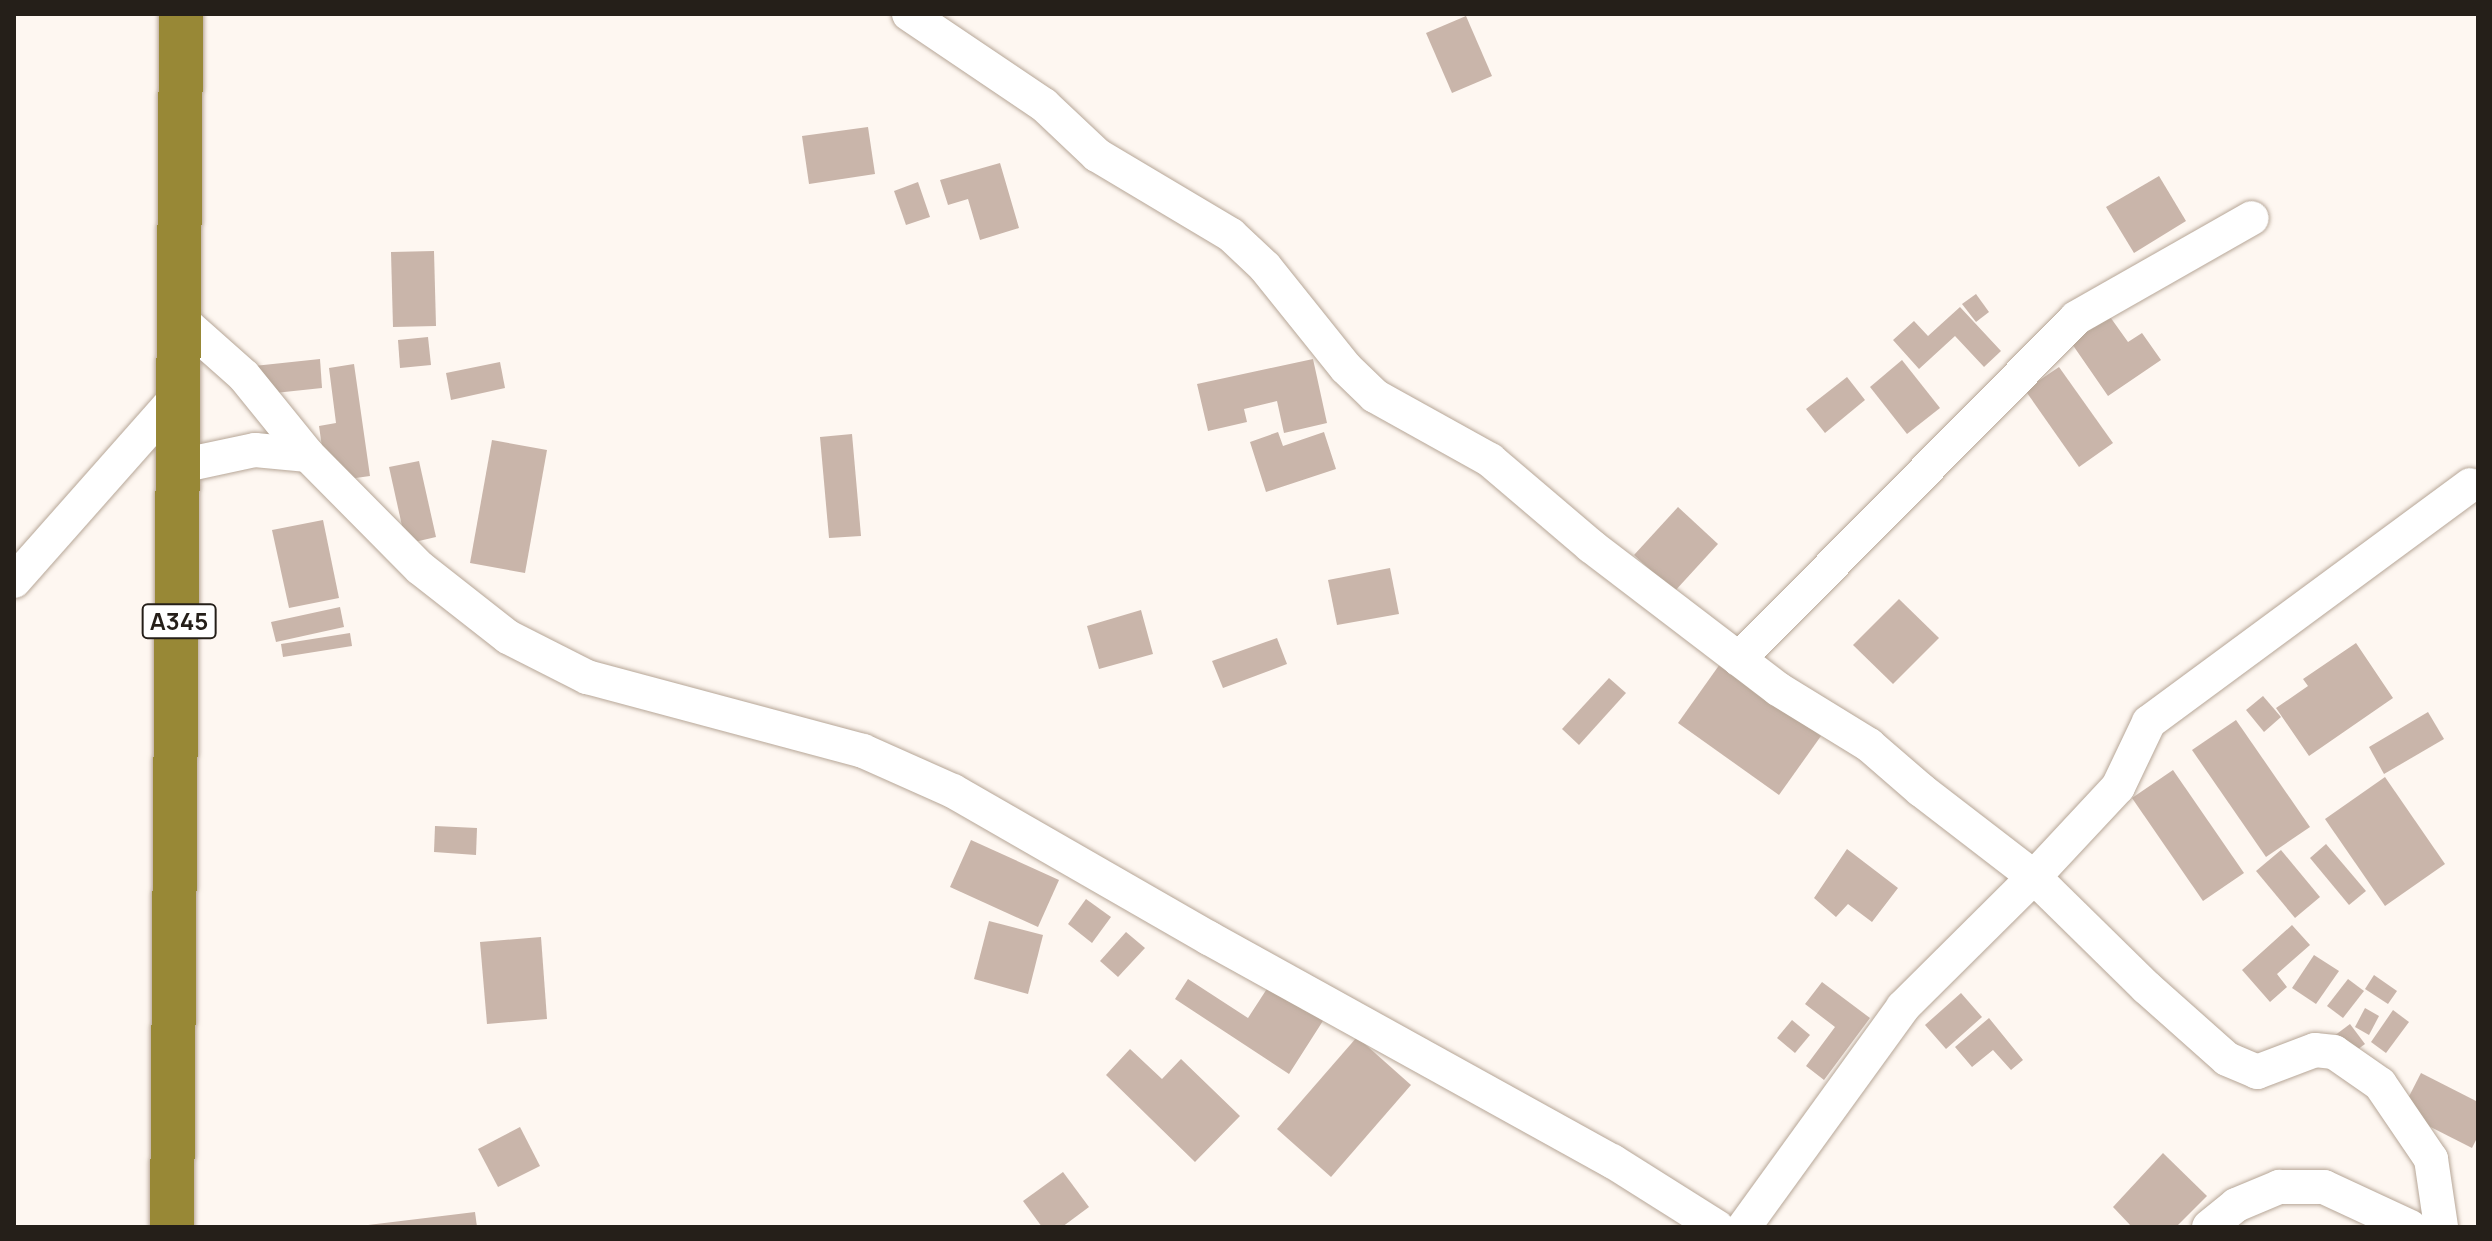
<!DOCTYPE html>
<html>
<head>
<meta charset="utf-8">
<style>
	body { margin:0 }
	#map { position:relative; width:2492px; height:1241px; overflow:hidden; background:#fef7f1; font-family:Manrope,sans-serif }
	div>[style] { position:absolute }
	.building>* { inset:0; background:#c9b5aa }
	.roads { filter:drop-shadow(0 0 2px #b6a697) drop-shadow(0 0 2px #b6a697) }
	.street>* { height:34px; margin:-17px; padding:0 17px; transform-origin:17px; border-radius:17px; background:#fff }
	.highway>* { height:44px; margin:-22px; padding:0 22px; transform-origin:22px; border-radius:22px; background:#988836 }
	span { translate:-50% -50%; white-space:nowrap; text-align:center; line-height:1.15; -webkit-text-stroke:7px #fff; paint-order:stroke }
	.shield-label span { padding:2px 6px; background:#fff; border:2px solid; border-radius:6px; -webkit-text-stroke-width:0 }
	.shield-label { font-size:24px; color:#251f19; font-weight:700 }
	.frame { position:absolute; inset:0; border:16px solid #251f19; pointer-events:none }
</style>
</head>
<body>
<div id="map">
	<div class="building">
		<i style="clip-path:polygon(1466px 16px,1492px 76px,1452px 93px,1426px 33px)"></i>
		<i style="clip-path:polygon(868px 127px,875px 174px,809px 184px,802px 136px)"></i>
		<i style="clip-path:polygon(1000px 163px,1019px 228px,980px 240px,968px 199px,948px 205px,940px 180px)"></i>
		<i style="clip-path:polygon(2159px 176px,2186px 221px,2134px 253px,2106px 207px)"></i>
		<i style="clip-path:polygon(918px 182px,930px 217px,906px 225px,894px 191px)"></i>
		<i style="clip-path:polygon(434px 251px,436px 326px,393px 327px,391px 252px)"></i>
		<i style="clip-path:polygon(1976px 294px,1989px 312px,1976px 322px,1962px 304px)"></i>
		<i style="clip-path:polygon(1960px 307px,2001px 351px,1984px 367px,1955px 336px,1919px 369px,1893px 340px,1914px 321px,1928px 336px)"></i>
		<i style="clip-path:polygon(2108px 314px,2128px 342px,2142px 333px,2161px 360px,2108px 396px,2070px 341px)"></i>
		<i style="clip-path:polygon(428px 337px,431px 365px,400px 368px,398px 340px)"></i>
		<i style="clip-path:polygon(320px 359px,322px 388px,256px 395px,253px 366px)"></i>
		<i style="clip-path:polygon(1313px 359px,1327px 423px,1284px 433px,1277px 401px,1244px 409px,1247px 422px,1208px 431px,1197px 384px)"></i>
		<i style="clip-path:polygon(1902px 360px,1940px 408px,1907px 434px,1870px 387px)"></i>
		<i style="clip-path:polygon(500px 362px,505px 388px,451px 400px,446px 373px)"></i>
		<i style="clip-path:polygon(354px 364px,370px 476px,327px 482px,319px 426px,336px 423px,329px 368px)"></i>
		<i style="clip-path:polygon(2059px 367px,2113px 443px,2079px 467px,2025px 390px)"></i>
		<i style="clip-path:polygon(1847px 377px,1865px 400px,1825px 433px,1806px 409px)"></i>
		<i style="clip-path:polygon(1278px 432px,1283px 446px,1324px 432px,1336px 469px,1266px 492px,1250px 442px)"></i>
		<i style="clip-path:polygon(852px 434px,861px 536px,829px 538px,820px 437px)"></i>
		<i style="clip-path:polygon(492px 440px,547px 450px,525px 573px,470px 563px)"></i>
		<i style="clip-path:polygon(419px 461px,436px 537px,406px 544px,389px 467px)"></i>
		<i style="clip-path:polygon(1678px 507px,1718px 544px,1674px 592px,1634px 555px)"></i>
		<i style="clip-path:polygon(323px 520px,339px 598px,289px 608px,272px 530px)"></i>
		<i style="clip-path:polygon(1390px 568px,1399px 614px,1337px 625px,1328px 580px)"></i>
		<i style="clip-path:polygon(1899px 599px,1939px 638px,1893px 684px,1853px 645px)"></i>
		<i style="clip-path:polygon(340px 607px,344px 627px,276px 642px,271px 622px)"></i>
		<i style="clip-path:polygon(1141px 610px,1153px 654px,1099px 669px,1087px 626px)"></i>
		<i style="clip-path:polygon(350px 633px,352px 646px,283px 657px,281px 644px)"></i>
		<i style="clip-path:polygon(1277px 638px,1287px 664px,1223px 688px,1212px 661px)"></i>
		<i style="clip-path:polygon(2356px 643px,2393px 698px,2309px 756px,2276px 708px,2308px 686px,2303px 679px)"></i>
		<i style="clip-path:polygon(1720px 664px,1821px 736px,1779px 795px,1678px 723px)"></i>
		<i style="clip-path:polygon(1609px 678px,1626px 693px,1579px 745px,1562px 729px)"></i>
		<i style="clip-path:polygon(2263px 696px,2281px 717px,2264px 732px,2246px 710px)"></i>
		<i style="clip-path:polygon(2428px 712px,2444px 739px,2384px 774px,2369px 747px)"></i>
		<i style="clip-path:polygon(2236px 720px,2310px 827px,2266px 857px,2192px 750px)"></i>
		<i style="clip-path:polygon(2173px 770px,2244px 873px,2203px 901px,2132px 798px)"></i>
		<i style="clip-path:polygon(2385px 777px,2445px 864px,2385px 906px,2325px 819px)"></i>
		<i style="clip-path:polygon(435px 826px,477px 828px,476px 855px,434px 852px)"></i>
		<i style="clip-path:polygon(971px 840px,1059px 880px,1038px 927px,950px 887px)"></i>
		<i style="clip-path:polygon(2326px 844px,2366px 891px,2349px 905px,2310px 858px)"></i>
		<i style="clip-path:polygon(1847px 849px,1898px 888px,1872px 922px,1848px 904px,1836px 917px,1814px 898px)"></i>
		<i style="clip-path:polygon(2281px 850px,2320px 897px,2295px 918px,2256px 871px)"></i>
		<i style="clip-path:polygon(1086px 899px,1111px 917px,1092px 943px,1068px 924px)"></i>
		<i style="clip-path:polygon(989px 921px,1043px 935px,1028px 994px,974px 979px)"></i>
		<i style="clip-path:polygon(2292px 925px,2310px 945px,2277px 974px,2287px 987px,2270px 1002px,2242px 970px)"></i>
		<i style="clip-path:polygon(1126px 932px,1145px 948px,1118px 977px,1100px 961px)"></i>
		<i style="clip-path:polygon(541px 937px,547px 1019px,487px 1024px,480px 942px)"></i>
		<i style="clip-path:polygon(2314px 955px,2339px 971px,2316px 1004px,2292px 988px)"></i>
		<i style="clip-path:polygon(2374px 975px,2397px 991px,2388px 1004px,2365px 989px)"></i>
		<i style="clip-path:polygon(1274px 978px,1328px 1013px,1289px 1074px,1175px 999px,1188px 979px,1248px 1018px)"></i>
		<i style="clip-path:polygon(2348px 979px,2364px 991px,2343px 1018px,2327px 1006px)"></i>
		<i style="clip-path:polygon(1822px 982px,1870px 1018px,1824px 1080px,1806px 1066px,1835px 1027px,1805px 1004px)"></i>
		<i style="clip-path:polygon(1961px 993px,1982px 1017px,1946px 1049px,1925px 1025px)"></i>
		<i style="clip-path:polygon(2365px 1008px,2379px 1016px,2369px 1035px,2355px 1027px)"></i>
		<i style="clip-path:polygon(2393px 1010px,2409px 1022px,2386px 1053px,2371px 1042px)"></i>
		<i style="clip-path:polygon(1989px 1018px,2023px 1060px,2011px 1070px,1993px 1050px,1972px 1067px,1955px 1047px)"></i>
		<i style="clip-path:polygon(1792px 1020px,1810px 1035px,1795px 1053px,1777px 1038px)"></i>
		<i style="clip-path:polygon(2350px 1024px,2365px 1044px,2349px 1056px,2334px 1036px)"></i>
		<i style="clip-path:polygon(1357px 1037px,1411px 1085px,1331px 1177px,1277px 1129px)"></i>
		<i style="clip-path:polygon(1130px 1049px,1162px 1079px,1181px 1059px,1240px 1116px,1195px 1162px,1106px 1075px)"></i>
		<i style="clip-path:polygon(2421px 1073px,2478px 1102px,2478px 1136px,2472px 1148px,2401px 1112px)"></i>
		<i style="clip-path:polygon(520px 1127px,540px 1166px,498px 1187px,478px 1149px)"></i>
		<i style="clip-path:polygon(2163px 1153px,2207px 1196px,2176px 1227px,2132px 1227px,2113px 1207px)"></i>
		<i style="clip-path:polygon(1063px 1172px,1089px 1207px,1062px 1227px,1042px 1227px,1023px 1201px)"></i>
		<i style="clip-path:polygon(475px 1212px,477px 1227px,368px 1227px,368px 1225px)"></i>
	</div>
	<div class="roads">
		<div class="street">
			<i style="left:909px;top:14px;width:163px;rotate:34deg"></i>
			<i style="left:1044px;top:105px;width:73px;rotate:43.3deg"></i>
			<i style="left:1097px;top:155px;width:156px;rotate:30.8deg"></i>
			<i style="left:1231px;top:235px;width:47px;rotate:43.3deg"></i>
			<i style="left:1265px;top:267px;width:129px;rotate:51.3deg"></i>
			<i style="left:1346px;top:368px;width:40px;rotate:44deg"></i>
			<i style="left:1375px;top:396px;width:132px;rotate:29.1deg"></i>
			<i style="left:1490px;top:460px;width:133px;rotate:40.4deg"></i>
			<i style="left:1591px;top:546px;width:235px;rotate:37.4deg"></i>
			<i style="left:1778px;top:689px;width:107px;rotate:31.6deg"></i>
			<i style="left:1869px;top:745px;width:69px;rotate:40.9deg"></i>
			<i style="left:1921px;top:790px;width:143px;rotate:37.6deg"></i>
			<i style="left:2034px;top:877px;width:157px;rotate:44.5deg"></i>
			<i style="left:2146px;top:987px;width:108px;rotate:41.6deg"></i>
			<i style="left:2227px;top:1059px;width:33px;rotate:23deg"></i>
			<i style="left:2257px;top:1072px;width:62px;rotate:-20.8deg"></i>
			<i style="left:2315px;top:1050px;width:19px;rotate:6deg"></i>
			<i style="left:2334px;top:1052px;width:56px;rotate:34.8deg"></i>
			<i style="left:2380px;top:1084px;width:91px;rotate:55.8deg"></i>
			<i style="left:2431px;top:1159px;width:69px;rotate:81.6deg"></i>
			<i style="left:181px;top:320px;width:84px;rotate:41.6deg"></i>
			<i style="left:244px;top:376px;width:102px;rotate:51deg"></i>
			<i style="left:308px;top:455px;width:159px;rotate:45.3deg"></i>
			<i style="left:420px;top:568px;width:112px;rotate:38.1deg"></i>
			<i style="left:508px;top:637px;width:89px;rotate:26.9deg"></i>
			<i style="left:587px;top:677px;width:286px;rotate:15deg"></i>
			<i style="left:863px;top:751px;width:98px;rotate:24deg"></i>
			<i style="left:953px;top:791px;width:295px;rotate:29.9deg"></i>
			<i style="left:1209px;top:938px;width:461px;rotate:29deg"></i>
			<i style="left:1612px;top:1161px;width:124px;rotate:32.2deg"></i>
			<i style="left:180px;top:466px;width:77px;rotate:-12deg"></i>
			<i style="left:255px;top:450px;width:53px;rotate:5.4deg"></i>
			<i style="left:14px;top:581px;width:252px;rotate:-48.5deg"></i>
			<i style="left:1739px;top:659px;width:479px;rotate:-45.3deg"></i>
			<i style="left:2076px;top:318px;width:202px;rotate:-29.6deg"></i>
			<i style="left:1744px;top:1227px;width:271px;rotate:-54.1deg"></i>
			<i style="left:1903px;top:1007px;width:185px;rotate:-44.8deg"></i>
			<i style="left:2034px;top:877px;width:123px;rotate:-47deg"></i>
			<i style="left:2118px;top:787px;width:72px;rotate:-64.5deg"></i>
			<i style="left:2149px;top:722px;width:399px;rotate:-36.4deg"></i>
			<i style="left:2209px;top:1227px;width:35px;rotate:-39deg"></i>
			<i style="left:2236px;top:1205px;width:47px;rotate:-22.7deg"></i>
			<i style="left:2279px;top:1187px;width:45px"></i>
			<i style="left:2324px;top:1187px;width:95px;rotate:24.9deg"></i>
		</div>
		<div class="highway">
			<i style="left:172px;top:1227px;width:1213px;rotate:-89.57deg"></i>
		</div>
	</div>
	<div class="shield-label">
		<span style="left:179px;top:621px">A345</span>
	</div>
	<div class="frame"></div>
</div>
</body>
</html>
